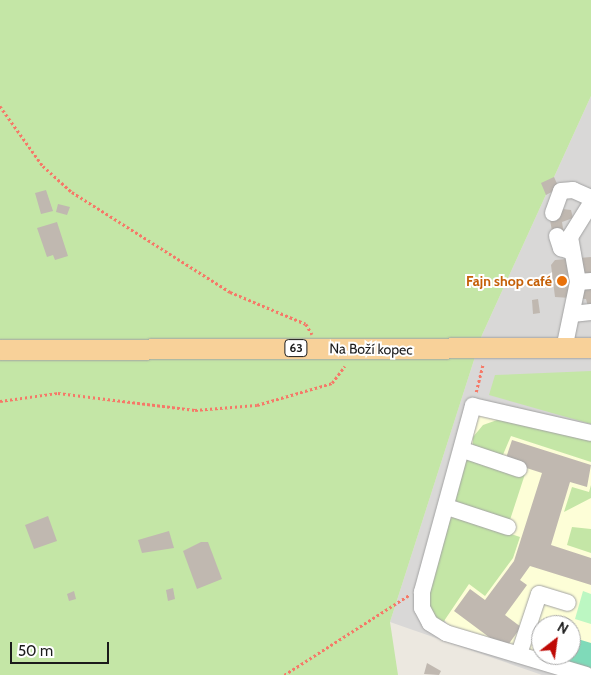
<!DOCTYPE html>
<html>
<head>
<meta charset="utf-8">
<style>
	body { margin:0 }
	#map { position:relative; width:591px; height:675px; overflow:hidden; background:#ece8e0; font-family:Cabin,sans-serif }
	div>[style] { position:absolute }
	.residential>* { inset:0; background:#d9d8d7 }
	.education>* { inset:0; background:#fdfed7 }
	.grass>* { inset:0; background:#c4e6a6 }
	.park>* { inset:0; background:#bcf7c2 }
	.pitch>* { inset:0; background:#7fdab9 }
	.building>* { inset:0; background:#c0b8b0 }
	.path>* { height:2.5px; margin-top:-1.25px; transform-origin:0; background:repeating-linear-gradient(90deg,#f57968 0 2.5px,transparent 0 5px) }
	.roads { filter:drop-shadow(0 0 1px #a2a2a2) drop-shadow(0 0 1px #a2a2a2) }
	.minor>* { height:16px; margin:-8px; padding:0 8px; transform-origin:8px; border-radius:8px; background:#fff }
	.major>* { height:20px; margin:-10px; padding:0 10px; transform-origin:10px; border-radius:10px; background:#f8d199 }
	.dots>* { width:14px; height:14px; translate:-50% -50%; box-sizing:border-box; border:2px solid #fff; border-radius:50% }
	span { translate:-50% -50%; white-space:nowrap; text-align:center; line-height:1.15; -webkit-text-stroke:4px #fff; paint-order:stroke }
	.shield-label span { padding:1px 4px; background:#fff; border:1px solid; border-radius:4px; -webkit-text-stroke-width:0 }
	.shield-label { font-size:12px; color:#1b1b1b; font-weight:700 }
	.food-label { font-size:14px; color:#c56008; font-weight:700 }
	.right { translate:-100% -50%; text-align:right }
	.street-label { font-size:14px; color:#1b1b1b }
	.north { position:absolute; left:531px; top:615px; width:50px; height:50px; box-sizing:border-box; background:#fff; border:1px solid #a4a4a4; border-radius:50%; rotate:30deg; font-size:14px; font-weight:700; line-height:20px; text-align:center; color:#1b1b1b }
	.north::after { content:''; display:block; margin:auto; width:18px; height:22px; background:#bf0a06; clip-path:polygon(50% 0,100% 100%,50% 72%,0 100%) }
	.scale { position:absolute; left:10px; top:642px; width:99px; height:22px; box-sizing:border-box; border:2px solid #1b1b1b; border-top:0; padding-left:6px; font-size:15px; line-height:18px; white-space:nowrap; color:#1b1b1b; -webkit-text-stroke:4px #fff; paint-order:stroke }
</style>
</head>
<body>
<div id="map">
	<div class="residential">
		<i style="clip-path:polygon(evenodd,591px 96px,591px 675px,542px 675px,390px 622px,482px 335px,591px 96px,541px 625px,571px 625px,571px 655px,541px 655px,541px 625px)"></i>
	</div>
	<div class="education">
		<i style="clip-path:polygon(evenodd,479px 403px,591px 431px,591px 674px,452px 633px,428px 592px,479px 403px,541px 625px,571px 625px,571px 655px,541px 655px,541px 625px)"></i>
	</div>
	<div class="grass">
		<i style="clip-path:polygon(0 0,591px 0,591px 96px,482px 335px,390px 622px,398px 675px,0 675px)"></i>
		<i style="clip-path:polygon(591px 371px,591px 424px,489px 395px,495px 375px)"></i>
		<i style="clip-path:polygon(500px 419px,591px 441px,591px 462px,511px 436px,502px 457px,473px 445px,473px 437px,483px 425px)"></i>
		<i style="clip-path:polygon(465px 459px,525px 474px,509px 523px,453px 501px)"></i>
		<i style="clip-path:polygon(591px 485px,591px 498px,564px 512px,572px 487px,589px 492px)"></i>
		<i style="clip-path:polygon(455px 516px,520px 537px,513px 558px,485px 596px,469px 584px,442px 624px,432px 616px,428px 600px,449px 520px)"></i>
		<i style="clip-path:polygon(572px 527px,591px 529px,591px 553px,567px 545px)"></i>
	</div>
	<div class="park">
		<i style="clip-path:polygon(583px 591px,591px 594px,591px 624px,575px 619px)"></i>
	</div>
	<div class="pitch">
		<i style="clip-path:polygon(571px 637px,591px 643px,591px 668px,546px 655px,571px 655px)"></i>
	</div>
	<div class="building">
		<i style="clip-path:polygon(554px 177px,559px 188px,546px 195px,541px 183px)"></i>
		<i style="clip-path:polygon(46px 190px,53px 211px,41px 214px,35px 193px)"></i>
		<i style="clip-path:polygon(58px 204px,70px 207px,67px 215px,56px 212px)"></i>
		<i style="clip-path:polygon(562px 209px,571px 210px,573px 218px,562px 222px,564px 235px,553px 237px,549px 214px)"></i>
		<i style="clip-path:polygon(57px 222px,68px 256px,55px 260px,53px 255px,47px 257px,37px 228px)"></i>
		<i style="clip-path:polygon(591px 257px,591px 319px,586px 299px,555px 297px,551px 265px,555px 260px)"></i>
		<i style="clip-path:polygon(538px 299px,540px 313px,533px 314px,532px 300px)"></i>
		<i style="clip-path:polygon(512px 440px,591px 465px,587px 487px,570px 482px,551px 545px,591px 558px,591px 585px,530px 566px,520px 580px,527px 585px,505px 615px,521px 627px,505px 649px,454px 611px,470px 589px,485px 600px,514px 561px,542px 473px,505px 461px)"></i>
		<i style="clip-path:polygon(48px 516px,57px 541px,34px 549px,25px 525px)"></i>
		<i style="clip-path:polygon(169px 531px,174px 548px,142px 553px,138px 540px)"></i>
		<i style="clip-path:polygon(201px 542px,208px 542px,222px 579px,197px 589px,183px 551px)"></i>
		<i style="clip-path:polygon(173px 588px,175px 599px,168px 601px,166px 590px)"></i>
		<i style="clip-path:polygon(74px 591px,76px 599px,69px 601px,67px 594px)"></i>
		<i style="clip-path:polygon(427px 663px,441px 671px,439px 675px,424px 674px)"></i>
	</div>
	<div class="path">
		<i style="left:0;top:106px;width:74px;rotate:54.4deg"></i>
		<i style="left:43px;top:166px;width:39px;rotate:42deg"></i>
		<i style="left:72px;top:192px;width:187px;rotate:32.3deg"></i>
		<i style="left:230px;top:292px;width:82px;rotate:22.8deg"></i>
		<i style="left:306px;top:324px;width:12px;rotate:59deg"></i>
		<i style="left:476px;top:392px;width:29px;rotate:-76deg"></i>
		<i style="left:0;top:401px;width:59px;rotate:-7.9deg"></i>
		<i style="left:58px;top:393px;width:138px;rotate:7.1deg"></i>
		<i style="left:195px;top:410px;width:62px;rotate:-4.6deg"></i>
		<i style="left:257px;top:405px;width:78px;rotate:-16.3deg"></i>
		<i style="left:332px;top:383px;width:21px;rotate:-53deg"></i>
		<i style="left:284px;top:675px;width:148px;rotate:-32.6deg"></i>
	</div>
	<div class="roads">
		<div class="minor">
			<i style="left:553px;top:213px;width:23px;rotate:-70deg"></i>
			<i style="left:561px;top:191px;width:12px;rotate:-5deg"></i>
			<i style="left:573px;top:190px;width:20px;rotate:24deg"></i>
			<i style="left:557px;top:236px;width:13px;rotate:72deg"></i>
			<i style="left:561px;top:248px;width:12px;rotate:20deg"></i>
			<i style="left:578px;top:282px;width:46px;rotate:-100.1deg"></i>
			<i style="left:570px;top:237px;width:40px;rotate:-58deg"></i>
			<i style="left:572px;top:314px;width:19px;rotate:-6deg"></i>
			<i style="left:564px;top:349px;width:68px;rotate:-78.2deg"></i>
			<i style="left:578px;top:282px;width:13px;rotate:-4deg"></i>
			<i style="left:463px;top:450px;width:59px;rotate:18.7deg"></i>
			<i style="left:447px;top:507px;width:64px;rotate:18.2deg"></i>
			<i style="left:519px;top:654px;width:63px;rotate:-71.6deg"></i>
			<i style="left:539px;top:594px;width:30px;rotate:17deg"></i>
			<i style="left:586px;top:675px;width:146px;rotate:-163.3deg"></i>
			<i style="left:446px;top:633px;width:19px;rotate:-148deg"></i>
			<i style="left:430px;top:623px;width:17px;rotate:-118deg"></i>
			<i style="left:422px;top:608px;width:16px;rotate:-90deg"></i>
			<i style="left:422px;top:592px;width:193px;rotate:-74.7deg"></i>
			<i style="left:473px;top:406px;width:121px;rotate:12.9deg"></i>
		</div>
		<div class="major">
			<i style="left:0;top:350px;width:591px;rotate:-0.19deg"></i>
		</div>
	</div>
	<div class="dots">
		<i style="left:562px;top:281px;background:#e8710a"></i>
	</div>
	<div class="shield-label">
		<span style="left:296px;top:348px">63</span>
	</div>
	<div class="food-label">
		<span class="right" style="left:552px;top:281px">Fajn shop café</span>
	</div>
	<div class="street-label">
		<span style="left:371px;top:349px;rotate:1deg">Na Boží kopec</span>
	</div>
	<div class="north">N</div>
	<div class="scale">50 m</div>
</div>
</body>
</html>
